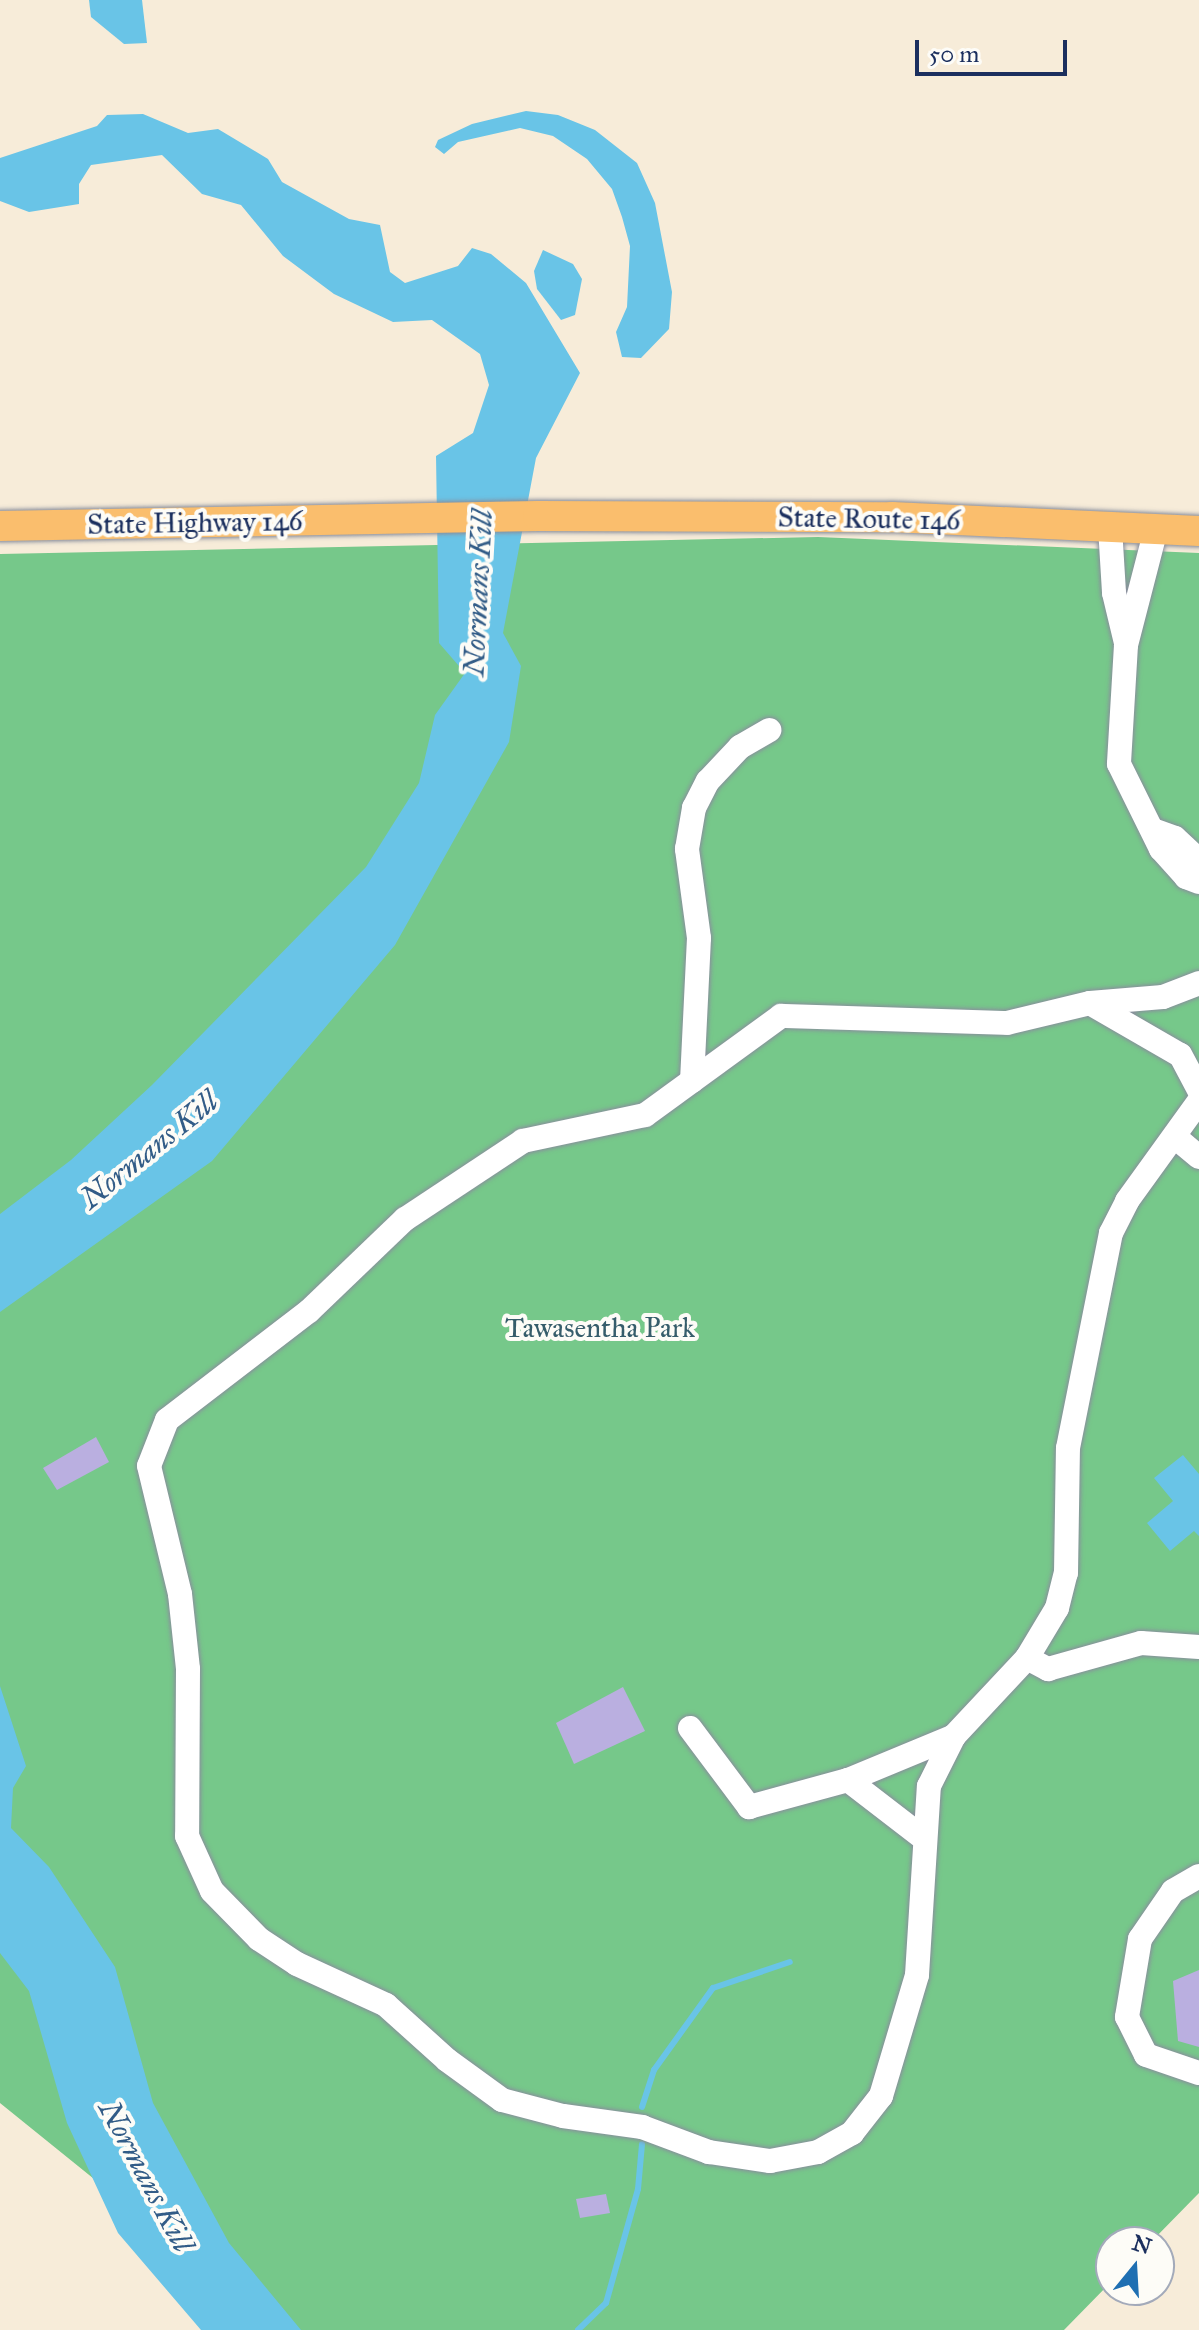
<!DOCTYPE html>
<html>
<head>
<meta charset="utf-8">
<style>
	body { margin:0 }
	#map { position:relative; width:1199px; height:2330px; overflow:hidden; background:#f7ecd9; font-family:"IM FELL Great Primer",serif }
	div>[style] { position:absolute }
	.green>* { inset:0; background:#76c88a }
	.water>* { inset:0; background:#69c4e7 }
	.stream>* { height:6px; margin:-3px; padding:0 3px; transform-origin:3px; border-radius:3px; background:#69c4e7 }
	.building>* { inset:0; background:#baafe0 }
	.roads { filter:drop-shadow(0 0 2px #898e9c) drop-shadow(0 0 2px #898e9c) }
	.minor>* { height:24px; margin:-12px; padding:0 12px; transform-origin:12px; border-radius:12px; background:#fff }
	.major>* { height:30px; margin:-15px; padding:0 15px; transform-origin:15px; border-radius:15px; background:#fabe6d }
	span { translate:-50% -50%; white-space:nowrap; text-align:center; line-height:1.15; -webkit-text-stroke:8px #fdfcf7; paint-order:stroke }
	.street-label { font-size:28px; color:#1b2f5e }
	.park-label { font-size:28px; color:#365d6b }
	.water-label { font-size:30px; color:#325c87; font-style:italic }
	.north { position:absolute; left:1095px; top:2226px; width:80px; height:80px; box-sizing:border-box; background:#fdfcf7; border:2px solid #a3aaba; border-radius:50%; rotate:18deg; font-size:22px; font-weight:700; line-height:32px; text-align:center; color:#1b2f5e }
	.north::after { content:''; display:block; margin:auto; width:28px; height:36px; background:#1f6fb2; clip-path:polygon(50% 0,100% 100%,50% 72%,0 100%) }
	.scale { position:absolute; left:915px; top:40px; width:152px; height:36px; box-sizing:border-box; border:4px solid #1b2f5e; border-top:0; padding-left:10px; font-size:24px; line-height:28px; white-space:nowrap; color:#1b2f5e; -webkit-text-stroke:6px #fdfcf7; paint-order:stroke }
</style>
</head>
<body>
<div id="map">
	<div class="green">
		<i style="clip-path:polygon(818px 537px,1199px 553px,1199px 2193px,1151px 2242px,1111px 2242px,1111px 2282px,1064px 2330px,281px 2330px,0 2103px,0 554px)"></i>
	</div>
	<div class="water">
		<i style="clip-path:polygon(89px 0,142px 0,147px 43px,124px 44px,91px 17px)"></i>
		<i style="clip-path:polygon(526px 111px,558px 115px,595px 130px,637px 163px,655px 203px,672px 292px,669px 329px,641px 358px,622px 357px,616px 332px,627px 307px,630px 246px,622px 217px,612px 189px,587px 159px,553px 136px,520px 128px,458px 142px,444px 154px,435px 147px,438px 140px,472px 124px)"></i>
		<i style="clip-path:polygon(143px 114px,188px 133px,218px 129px,268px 159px,282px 182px,349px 219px,380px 225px,390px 272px,405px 283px,458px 266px,472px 248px,491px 254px,526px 283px,580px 373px,536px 458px,503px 633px,521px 666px,509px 742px,395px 945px,212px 1161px,0 1312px,0 1214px,71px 1160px,152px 1085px,366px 867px,419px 783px,435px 715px,465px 673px,439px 643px,436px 456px,473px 433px,489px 385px,480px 354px,432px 320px,393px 322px,334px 294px,283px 256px,241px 205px,202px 194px,162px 155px,91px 165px,79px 184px,79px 204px,29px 212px,0 201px,0 158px,97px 126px,107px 115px)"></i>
		<i style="clip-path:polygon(543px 250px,573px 264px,582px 279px,575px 315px,561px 320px,537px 289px,534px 271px)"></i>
		<i style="clip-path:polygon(1183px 1455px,1199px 1474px,1199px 1536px,1194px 1531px,1170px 1551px,1147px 1523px,1173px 1501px,1154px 1478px)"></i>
		<i style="clip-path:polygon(0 1686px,26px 1766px,13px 1788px,11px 1828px,49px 1867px,115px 1967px,153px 2103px,229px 2243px,301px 2330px,201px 2330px,118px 2233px,67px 2123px,29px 1991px,0 1953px)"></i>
	</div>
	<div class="stream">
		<i style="left:642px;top:2107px;width:39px;rotate:-72deg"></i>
		<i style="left:654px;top:2070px;width:101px;rotate:-54.3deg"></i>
		<i style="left:713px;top:1988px;width:81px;rotate:-18.7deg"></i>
		<i style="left:578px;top:2330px;width:39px;rotate:-44deg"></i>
		<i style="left:606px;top:2303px;width:118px;rotate:-74.3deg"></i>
		<i style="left:638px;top:2189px;width:45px;rotate:-84.9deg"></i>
	</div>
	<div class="building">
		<i style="clip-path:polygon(96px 1437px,109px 1462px,57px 1490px,43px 1468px)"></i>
		<i style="clip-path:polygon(623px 1687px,645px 1731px,574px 1764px,556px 1723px)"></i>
		<i style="clip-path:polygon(1199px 1970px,1199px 2047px,1178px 2041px,1173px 1981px)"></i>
		<i style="clip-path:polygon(606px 2194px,610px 2213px,580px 2218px,576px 2199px)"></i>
	</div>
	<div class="roads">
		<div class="minor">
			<i style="left:1110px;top:527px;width:66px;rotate:86.5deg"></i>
			<i style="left:1114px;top:593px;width:51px;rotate:76.5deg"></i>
			<i style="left:1156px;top:529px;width:120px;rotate:104.5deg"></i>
			<i style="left:1126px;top:645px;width:119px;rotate:93.4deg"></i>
			<i style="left:1119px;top:764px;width:95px;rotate:63.7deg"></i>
			<i style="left:1161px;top:849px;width:38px;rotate:48deg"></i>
			<i style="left:1186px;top:877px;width:14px;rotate:21deg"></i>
			<i style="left:1153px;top:830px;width:23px;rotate:20deg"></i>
			<i style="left:1175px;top:838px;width:33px;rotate:43deg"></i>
			<i style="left:1090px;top:1003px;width:73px;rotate:-4.7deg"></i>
			<i style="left:1163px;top:997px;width:39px;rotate:-21deg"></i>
			<i style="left:692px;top:1081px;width:143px;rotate:-87.2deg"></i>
			<i style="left:699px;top:938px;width:90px;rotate:-97.7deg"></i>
			<i style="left:687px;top:849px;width:42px;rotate:-80.3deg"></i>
			<i style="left:694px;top:808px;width:30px;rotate:-63deg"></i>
			<i style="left:708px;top:781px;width:47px;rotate:-46.7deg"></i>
			<i style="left:740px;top:747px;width:34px;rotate:-30deg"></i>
			<i style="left:1199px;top:1090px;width:40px;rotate:-118deg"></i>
			<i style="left:1180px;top:1055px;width:104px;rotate:-150deg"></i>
			<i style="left:1090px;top:1003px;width:85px;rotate:166.5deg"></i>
			<i style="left:1007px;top:1023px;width:226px;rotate:-178.2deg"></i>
			<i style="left:781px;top:1016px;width:168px;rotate:143.9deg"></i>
			<i style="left:645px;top:1115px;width:125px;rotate:168deg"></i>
			<i style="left:523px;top:1141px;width:141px;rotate:146.5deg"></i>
			<i style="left:405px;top:1219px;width:133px;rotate:136.2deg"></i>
			<i style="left:309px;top:1311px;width:179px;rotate:142.5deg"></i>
			<i style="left:167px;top:1420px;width:49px;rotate:111.4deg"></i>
			<i style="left:149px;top:1466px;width:132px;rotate:76.4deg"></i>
			<i style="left:180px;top:1594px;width:75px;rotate:83.9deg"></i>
			<i style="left:188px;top:1669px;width:167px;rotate:90.3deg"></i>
			<i style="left:187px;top:1836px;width:60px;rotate:65.6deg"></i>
			<i style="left:212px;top:1891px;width:67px;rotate:45.6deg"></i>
			<i style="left:259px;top:1939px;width:45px;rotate:33.3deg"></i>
			<i style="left:297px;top:1964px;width:98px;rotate:24.7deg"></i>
			<i style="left:386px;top:2005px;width:82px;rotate:42deg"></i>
			<i style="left:447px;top:2060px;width:68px;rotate:36deg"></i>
			<i style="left:502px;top:2100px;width:63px;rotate:14.7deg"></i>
			<i style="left:563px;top:2116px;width:80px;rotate:7.9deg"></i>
			<i style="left:642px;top:2127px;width:72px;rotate:20.5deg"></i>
			<i style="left:709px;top:2152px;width:62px;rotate:8.4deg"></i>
			<i style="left:770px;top:2161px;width:49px;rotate:-10.6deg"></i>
			<i style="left:818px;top:2152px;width:39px;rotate:-29deg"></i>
			<i style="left:852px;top:2133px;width:47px;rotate:-51.9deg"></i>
			<i style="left:881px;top:2096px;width:126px;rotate:-73.4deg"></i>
			<i style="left:917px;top:1975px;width:189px;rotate:-86.4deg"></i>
			<i style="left:929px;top:1786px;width:56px;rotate:-63.4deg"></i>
			<i style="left:954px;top:1736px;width:107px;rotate:-46.9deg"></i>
			<i style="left:1027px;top:1658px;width:58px;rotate:-59deg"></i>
			<i style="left:1057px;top:1608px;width:36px;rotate:-76deg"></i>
			<i style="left:1066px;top:1573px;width:125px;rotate:-89.1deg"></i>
			<i style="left:1068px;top:1448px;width:219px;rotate:-78.7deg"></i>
			<i style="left:1111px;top:1233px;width:36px;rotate:-63deg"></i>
			<i style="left:1127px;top:1201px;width:123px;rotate:-54.2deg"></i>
			<i style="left:1175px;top:1137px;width:31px;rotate:40deg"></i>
			<i style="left:1027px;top:1658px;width:24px;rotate:28deg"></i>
			<i style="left:1048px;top:1669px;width:97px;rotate:-15.6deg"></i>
			<i style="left:1141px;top:1643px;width:58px;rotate:3.9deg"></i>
			<i style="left:690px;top:1728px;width:99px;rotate:53.2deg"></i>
			<i style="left:749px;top:1807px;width:103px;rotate:-15.3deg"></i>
			<i style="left:848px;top:1780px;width:115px;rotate:-22.5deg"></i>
			<i style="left:848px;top:1780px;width:93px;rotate:37.6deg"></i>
			<i style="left:1199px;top:1876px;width:30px;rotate:150deg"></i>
			<i style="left:1173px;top:1891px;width:58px;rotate:124.5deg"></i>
			<i style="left:1140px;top:1939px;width:79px;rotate:99.5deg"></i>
			<i style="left:1127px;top:2017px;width:42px;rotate:63.4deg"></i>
			<i style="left:1146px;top:2055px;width:56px;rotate:18.8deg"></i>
		</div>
		<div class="major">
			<i style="left:0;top:526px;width:538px;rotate:-1.06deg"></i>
			<i style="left:538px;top:516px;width:354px;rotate:0.2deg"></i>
			<i style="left:892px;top:517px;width:307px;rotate:2.6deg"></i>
		</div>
	</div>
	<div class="street-label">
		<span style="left:869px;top:519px;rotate:1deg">State Route 146</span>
		<span style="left:195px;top:523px;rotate:-1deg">State Highway 146</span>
	</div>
	<div class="park-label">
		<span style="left:600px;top:1328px">Tawasentha Park</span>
	</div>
	<div class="water-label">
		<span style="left:478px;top:593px;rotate:-87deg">Normans Kill</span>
		<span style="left:149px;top:1150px;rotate:-39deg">Normans Kill</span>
		<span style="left:146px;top:2176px;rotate:62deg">Normans Kill</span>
	</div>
	<div class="north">N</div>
	<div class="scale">50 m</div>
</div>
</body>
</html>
